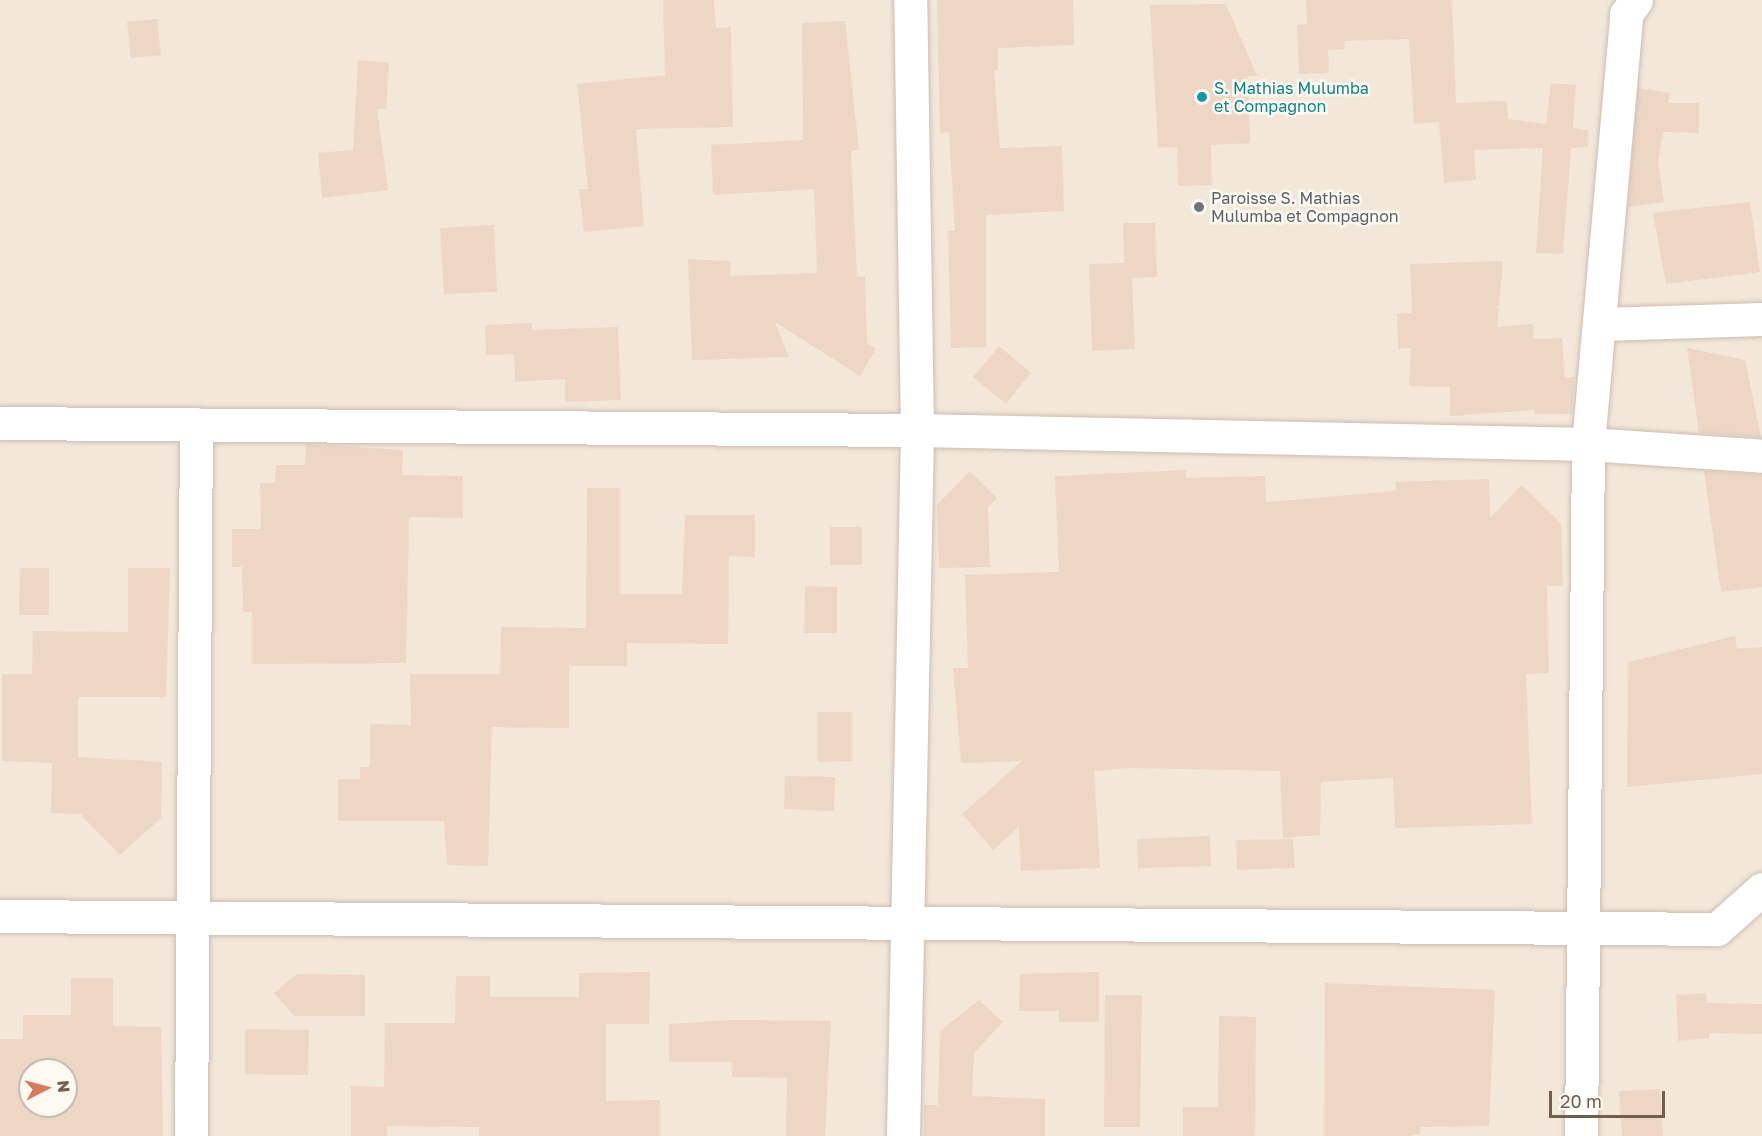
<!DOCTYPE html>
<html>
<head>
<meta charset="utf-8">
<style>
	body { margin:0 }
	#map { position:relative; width:1762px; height:1136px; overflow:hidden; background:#fbf5ea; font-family:"Golos Text",sans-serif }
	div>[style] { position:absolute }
	.residential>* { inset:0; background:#f2e7d9 }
	.building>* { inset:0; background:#edd6c4 }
	.roads { filter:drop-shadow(0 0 2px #ccbdb1) drop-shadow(0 0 2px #ccbdb1) }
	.street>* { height:33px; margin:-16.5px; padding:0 16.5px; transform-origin:16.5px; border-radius:16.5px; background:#fff }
	.dots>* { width:16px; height:16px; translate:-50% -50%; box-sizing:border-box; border:3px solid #fdf9f0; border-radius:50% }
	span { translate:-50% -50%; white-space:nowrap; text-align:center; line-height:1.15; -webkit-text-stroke:5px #fdf9f0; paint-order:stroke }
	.culture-label { font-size:16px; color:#0d838f }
	.left { translate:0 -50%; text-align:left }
	.worship-label { font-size:16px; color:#5b616d }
	.north { position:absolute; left:18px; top:1058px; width:60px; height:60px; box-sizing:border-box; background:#fdf9f0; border:2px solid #c6bbb0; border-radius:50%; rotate:84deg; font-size:16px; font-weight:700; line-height:24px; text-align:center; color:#735d4f }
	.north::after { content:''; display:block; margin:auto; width:21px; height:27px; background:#d87b5c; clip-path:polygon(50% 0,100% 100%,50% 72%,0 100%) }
	.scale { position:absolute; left:1549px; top:1091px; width:116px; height:27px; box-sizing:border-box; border:3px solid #735d4f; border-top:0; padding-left:8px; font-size:18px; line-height:21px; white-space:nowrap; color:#735d4f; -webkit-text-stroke:4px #fdf9f0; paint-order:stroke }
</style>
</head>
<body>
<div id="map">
	<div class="residential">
		<i style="clip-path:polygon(evenodd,0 0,1762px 0,1762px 1136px,0 1136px,0 0,30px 1070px,66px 1070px,66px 1106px,30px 1106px,30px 1070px)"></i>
	</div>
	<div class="building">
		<i style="clip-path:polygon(663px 0,714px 0,716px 28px,731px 27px,733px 127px,636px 129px,644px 226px,584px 232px,579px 189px,588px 189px,577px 84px,665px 75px)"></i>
		<i style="clip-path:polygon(937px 0,1073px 0,1074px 45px,998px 48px,998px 70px,994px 70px,1000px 148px,1062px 146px,1064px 211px,986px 215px,986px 347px,951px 348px,948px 231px,955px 231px,949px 132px,940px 133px)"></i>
		<i style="clip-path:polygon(1306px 0,1452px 0,1456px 103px,1507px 101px,1508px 119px,1546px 124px,1551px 83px,1576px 85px,1573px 128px,1588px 130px,1588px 147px,1571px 148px,1563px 254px,1536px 253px,1543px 148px,1474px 150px,1476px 180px,1444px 183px,1439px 122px,1414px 124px,1409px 39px,1344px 41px,1345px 49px,1328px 50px,1329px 73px,1299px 74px,1297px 25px,1307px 24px)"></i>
		<i style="clip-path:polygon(1226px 4px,1257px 76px,1248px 76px,1250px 143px,1211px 145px,1212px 185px,1178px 186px,1177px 147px,1158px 148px,1150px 5px)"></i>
		<i style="clip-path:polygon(157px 19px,161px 55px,131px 58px,127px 22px)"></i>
		<i style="clip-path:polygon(845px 21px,859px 150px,851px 151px,857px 277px,865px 276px,867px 343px,876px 349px,860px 376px,775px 322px,789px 357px,692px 360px,688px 259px,731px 261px,730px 276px,817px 273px,814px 189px,713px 195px,711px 145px,803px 140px,802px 23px)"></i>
		<i style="clip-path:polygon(358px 60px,389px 63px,386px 109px,377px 109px,388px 190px,322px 198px,318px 153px,353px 150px)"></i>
		<i style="clip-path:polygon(1638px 88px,1670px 93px,1668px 103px,1699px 103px,1699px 133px,1663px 132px,1658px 162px,1664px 202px,1628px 207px)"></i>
		<i style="clip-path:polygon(1750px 202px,1760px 272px,1666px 284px,1653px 213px)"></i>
		<i style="clip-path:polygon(1123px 223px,1155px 223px,1157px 277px,1132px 278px,1135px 349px,1092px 351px,1089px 264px,1124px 263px)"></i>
		<i style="clip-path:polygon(494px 225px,497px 292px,444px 294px,440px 228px)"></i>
		<i style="clip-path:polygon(1503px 261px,1499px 306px,1494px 307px,1499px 308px,1497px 327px,1533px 324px,1534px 339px,1562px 338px,1565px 378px,1575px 377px,1572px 414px,1535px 414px,1534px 410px,1450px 416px,1450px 387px,1409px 386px,1411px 348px,1398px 349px,1397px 314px,1412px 313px,1410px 264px)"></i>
		<i style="clip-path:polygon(532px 323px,532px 330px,618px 327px,621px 400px,565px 402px,565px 379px,515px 382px,514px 354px,486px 355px,485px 325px)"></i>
		<i style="clip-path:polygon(999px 346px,1031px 373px,1006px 404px,973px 377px)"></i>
		<i style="clip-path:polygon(1687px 348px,1745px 360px,1761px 437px,1699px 433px)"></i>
		<i style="clip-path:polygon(306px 444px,403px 450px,402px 475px,463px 476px,463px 518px,409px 517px,406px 663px,252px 664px,252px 612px,243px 612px,242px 567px,232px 567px,232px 529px,261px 529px,260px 483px,275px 483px,276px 465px,305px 465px)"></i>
		<i style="clip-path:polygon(1186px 470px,1186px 478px,1265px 476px,1266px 502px,1396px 491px,1395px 482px,1489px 479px,1490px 518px,1522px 485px,1561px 523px,1563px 586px,1547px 586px,1549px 673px,1526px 674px,1532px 824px,1395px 828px,1393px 778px,1321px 782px,1320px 835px,1283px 838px,1280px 771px,1129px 768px,1094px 771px,1100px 868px,1021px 871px,1019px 827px,993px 850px,962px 814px,1022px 761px,961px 763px,953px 668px,968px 668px,965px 575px,1059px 572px,1055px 476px)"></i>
		<i style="clip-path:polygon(970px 471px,997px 498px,988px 507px,990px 567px,939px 568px,937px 505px)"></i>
		<i style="clip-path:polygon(1704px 471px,1762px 475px,1762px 587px,1721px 592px)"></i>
		<i style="clip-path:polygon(587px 488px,620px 488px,620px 594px,682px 594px,685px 515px,755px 515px,755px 557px,729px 556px,728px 644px,627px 643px,627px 666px,569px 666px,569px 728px,492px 727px,488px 866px,447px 865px,444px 821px,338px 821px,338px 779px,360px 779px,360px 767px,370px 767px,370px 724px,411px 725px,410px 674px,500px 674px,501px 627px,586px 628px)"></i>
		<i style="clip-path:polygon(830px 527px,862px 527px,862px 565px,830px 565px)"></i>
		<i style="clip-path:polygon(20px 568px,49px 568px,49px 615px,19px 615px)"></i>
		<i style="clip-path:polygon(128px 568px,170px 568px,166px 697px,78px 697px,78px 757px,162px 762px,161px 818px,120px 855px,80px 814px,51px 813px,52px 763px,2px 761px,2px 674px,32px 674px,33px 631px,128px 632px)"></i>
		<i style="clip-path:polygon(805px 586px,837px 587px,837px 633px,804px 633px)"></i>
		<i style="clip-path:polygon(1735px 636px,1737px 649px,1762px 647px,1762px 774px,1627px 787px,1628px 662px)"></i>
		<i style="clip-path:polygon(817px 712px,852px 712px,852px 761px,817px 762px)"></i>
		<i style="clip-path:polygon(785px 776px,835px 777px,834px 811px,784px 809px)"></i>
		<i style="clip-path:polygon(1210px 836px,1211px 866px,1138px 868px,1137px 839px)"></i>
		<i style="clip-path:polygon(1293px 839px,1295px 868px,1237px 870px,1236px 840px)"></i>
		<i style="clip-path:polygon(650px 972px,649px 1024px,606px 1024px,606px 1101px,660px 1100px,660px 1136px,479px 1136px,479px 1127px,387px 1126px,387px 1136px,351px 1136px,351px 1086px,384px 1087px,385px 1023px,455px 1023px,456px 976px,490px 976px,490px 997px,579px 997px,579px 973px)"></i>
		<i style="clip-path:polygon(1099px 972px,1099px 1022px,1059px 1022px,1059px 1011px,1019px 1011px,1020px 974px)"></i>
		<i style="clip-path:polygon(297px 974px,365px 975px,365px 1016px,294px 1016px,274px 993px)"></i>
		<i style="clip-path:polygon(evenodd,71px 978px,113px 978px,113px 1026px,161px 1027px,163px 1136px,0 1136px,0 1039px,23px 1039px,23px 1015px,71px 1015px,71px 978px,30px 1070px,66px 1070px,66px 1106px,30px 1106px,30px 1070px)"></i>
		<i style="clip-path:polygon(1325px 983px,1495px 990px,1489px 1126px,1420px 1127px,1420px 1134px,1408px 1136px,1324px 1136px)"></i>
		<i style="clip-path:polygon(1706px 993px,1707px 1003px,1762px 1004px,1762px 1034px,1709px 1033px,1709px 1038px,1678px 1041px,1676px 995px)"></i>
		<i style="clip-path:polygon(1105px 995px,1142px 995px,1140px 1127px,1104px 1127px)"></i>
		<i style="clip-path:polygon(979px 1000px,1003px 1022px,974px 1053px,972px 1096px,1045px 1099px,1045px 1136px,924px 1136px,924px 1105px,938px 1105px,940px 1031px)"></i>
		<i style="clip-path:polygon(1219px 1016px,1256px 1017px,1255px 1136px,1183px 1136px,1183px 1107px,1218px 1107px)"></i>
		<i style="clip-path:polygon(733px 1020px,831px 1021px,825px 1136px,786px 1136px,787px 1078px,732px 1077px,732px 1062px,669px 1062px,669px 1024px)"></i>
		<i style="clip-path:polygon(245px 1029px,309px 1030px,308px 1075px,245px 1074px)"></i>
		<i style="clip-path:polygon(1660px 1089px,1663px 1136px,1622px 1136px,1619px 1091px)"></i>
	</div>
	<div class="roads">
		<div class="street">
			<i style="left:1602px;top:324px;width:160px;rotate:-1.8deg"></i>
			<i style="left:0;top:423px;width:917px;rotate:0.44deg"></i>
			<i style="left:917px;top:430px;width:671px;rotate:1.2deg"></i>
			<i style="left:1588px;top:444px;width:174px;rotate:3.9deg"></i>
			<i style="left:0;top:916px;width:1717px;rotate:0.43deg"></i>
			<i style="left:1717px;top:929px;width:60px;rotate:-41.6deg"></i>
			<i style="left:191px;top:1136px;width:712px;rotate:-89.6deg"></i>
			<i style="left:903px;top:1136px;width:706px;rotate:-88.86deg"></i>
			<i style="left:917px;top:430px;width:430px;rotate:-90.9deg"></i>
			<i style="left:1581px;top:1136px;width:692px;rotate:-89.42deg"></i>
			<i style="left:1588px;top:444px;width:432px;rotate:-84.9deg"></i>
			<i style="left:1626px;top:14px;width:17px;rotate:-54deg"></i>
		</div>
	</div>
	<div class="dots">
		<i style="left:1202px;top:97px;background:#0f9aa8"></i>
		<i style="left:1199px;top:207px;background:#6b7280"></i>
	</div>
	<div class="culture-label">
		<span class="left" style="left:1214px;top:97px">S. Mathias Mulumba<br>et Compagnon</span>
	</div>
	<div class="worship-label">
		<span class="left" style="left:1211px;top:207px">Paroisse S. Mathias<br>Mulumba et Compagnon</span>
	</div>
	<div class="north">N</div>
	<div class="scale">20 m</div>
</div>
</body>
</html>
